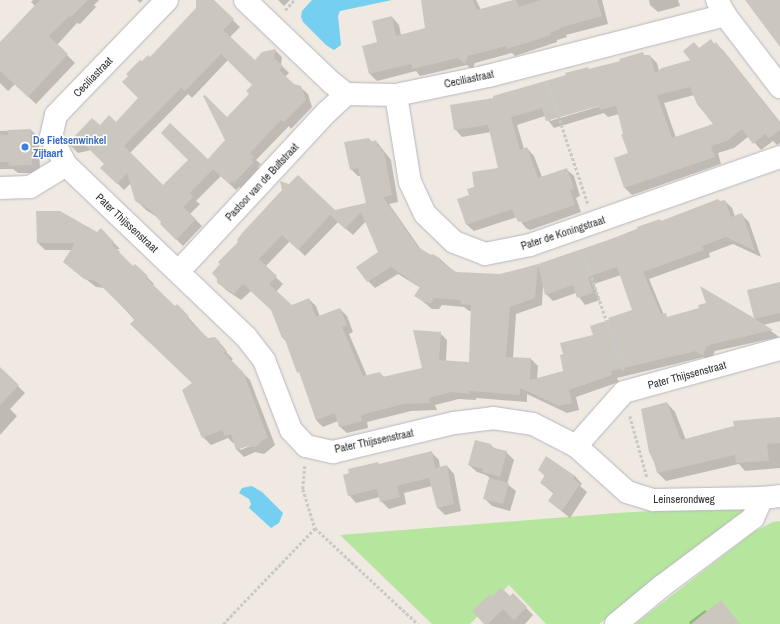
<!DOCTYPE html>
<html>
<head>
<meta charset="utf-8">
<style>
	body { margin:0 }
	#map { position:relative; width:780px; height:624px; overflow:hidden; background:#efe9e1; font-family:"Archivo Narrow",sans-serif }
	div>[style] { position:absolute }
	.green>* { inset:0; background:#b6e59e }
	.water>* { inset:0; background:#75cff0 }
	.shadow>* { inset:0; background:#0003 }
	.building>* { inset:0; background:#cbc7bf }
	.path>* { height:2.5px; margin-top:-1.25px; transform-origin:0; background:repeating-linear-gradient(90deg,#c9c9c9 0 3px,transparent 0 5px) }
	.roads { filter:drop-shadow(0 0 1px #b4b7c1) drop-shadow(0 0 1px #b4b7c1) }
	.minor>* { height:22px; margin:-11px; padding:0 11px; transform-origin:11px; border-radius:11px; background:#fff }
	.dots>* { width:11px; height:11px; translate:-50% -50%; box-sizing:border-box; border:2px solid #fff; border-radius:50% }
	span { translate:-50% -50%; white-space:nowrap; text-align:center; line-height:1.15; -webkit-text-stroke:3px #fff; paint-order:stroke }
	.street-label { font-size:11px; color:#2e2e2e }
	.shop-label { font-size:11px; color:#366cbe; font-weight:700 }
	.left { translate:0 -50%; text-align:left }
</style>
</head>
<body>
<div id="map">
	<div class="green">
		<i style="clip-path:polygon(753px 505px,599px 624px,546px 624px,509px 585px,470px 624px,432px 624px,340px 535px,617px 513px)"></i>
		<i style="clip-path:polygon(780px 521px,780px 624px,635px 624px,755px 531px,773px 522px)"></i>
	</div>
	<div class="water">
		<i style="clip-path:polygon(312px 0,392px 0,340px 11px,338px 16px,341px 45px,334px 50px,326px 45px,303px 22px,301px 17px,302px 11px)"></i>
		<i style="clip-path:polygon(252px 486px,262px 492px,283px 513px,279px 523px,271px 528px,249px 508px,251px 504px,249px 499px,239px 493px,242px 488px)"></i>
	</div>
	<div class="shadow">
		<i style="clip-path:polygon(33px 0,99px 0,94px 5px,96px 7px,80px 24px,77px 23px,57px 45px,75px 63px,36px 104px,15px 84px,8px 91px,0 83px,0 44px,35px 6px,31px 2px)"></i>
		<i style="clip-path:polygon(137px 0,143px 0,140px 3px)"></i>
		<i style="clip-path:polygon(evenodd,205px 0,212px 0,240px 27px,230px 37px,255px 61px,275px 50px,282px 57px,281px 65px,289px 73px,285px 77px,293px 85px,300px 87px,308px 94px,312px 107px,291px 129px,289px 126px,256px 160px,261px 164px,258px 167px,260px 169px,241px 189px,239px 187px,236px 190px,221px 176px,196px 201px,200px 204px,190px 214px,202px 226px,183px 246px,161px 224px,163px 222px,157px 217px,146px 210px,139px 203px,131px 183px,124px 190px,102px 168px,106px 164px,91px 150px,78px 153px,71px 146px,100px 126px,116px 123px,140px 98px,142px 63px,150px 59px,205px 0,228px 60px,253px 85px,250px 94px,227px 118px,226px 141px,208px 160px,163px 187px,130px 153px,188px 94px,192px 98px,228px 60px)"></i>
		<i style="clip-path:polygon(278px 0,290px 0,284px 6px)"></i>
		<i style="clip-path:polygon(456px 0,476px 0,481px 10px,516px 0,602px 0,608px 24px,566px 35px,567px 37px,557px 40px,557px 42px,515px 56px,512px 53px,475px 63px,472px 70px,467px 65px,420px 76px,416px 71px,377px 81px,370px 74px,379px 43px,392px 17px,399px 25px,401px 35px,426px 29px)"></i>
		<i style="clip-path:polygon(649px 0,678px 0,680px 6px,658px 12px,650px 5px)"></i>
		<i style="clip-path:polygon(evenodd,711px 41px,723px 50px,780px 122px,780px 143px,777px 145px,773px 141px,761px 150px,749px 136px,734px 148px,718px 153px,721px 164px,632px 195px,625px 188px,629px 154px,619px 114px,608px 117px,604px 113px,554px 128px,545px 116px,517px 125px,524px 149px,527px 148px,534px 156px,542px 177px,566px 169px,574px 176px,580px 196px,576px 198px,581px 212px,530px 230px,526px 228px,517px 217px,474px 231px,466px 224px,471px 196px,475px 187px,499px 169px,491px 132px,462px 137px,455px 129px,494px 99px,621px 62px,643px 54px,645px 56px,650px 56px,657px 63px,659px 71px,692px 61px,694px 43px,700px 49px,711px 41px,694px 95px,714px 124px,676px 138px,664px 103px,694px 95px,711px 41px,604px 103px,604px 105px,550px 121px,550px 119px,604px 103px)"></i>
		<i style="clip-path:polygon(31px 130px,39px 138px,40px 173px,18px 173px,13px 169px,0 169px,0 131px)"></i>
		<i style="clip-path:polygon(evenodd,369px 139px,372px 142px,376px 141px,391px 160px,398px 202px,389px 204px,422px 251px,440px 259px,456px 273px,501px 275px,537px 265px,540px 267px,660px 220px,662px 222px,725px 201px,732px 208px,735px 217px,742px 215px,749px 222px,761px 257px,733px 244px,709px 253px,710px 257px,649px 279px,664px 315px,669px 318px,755px 320px,748px 291px,780px 287px,780px 321px,763px 325px,779px 337px,715px 351px,710px 362px,704px 357px,617px 378px,619px 382px,576px 397px,579px 410px,567px 413px,527px 394px,527px 402px,476px 398px,476px 400px,459px 399px,435px 405px,437px 410px,411px 411px,367px 422px,368px 428px,347px 433px,339px 426px,338px 421px,323px 427px,316px 420px,301px 375px,286px 341px,283px 338px,272px 310px,251px 291px,241px 300px,226px 290px,218px 282px,221px 264px,219px 262px,334px 211px,367px 203px,361px 176px,358px 176px,351px 169px,369px 139px,366px 221px,379px 252px,368px 281px,375px 288px,398px 274px,421px 288px,416px 296px,432px 309px,439px 309px,442px 305px,464px 307px,469px 311px,472px 311px,470px 363px,446px 361px,447px 340px,440px 333px,423px 369px,385px 378px,380px 373px,367px 376px,349px 334px,353px 332px,347px 316px,340px 309px,320px 317px,316px 306px,309px 299px,292px 306px,276px 292px,283px 284px,265px 267px,290px 241px,305px 256px,338px 222px,353px 235px,366px 221px,369px 139px,621px 275px,633px 310px,610px 320px,595px 336px,565px 372px,537px 379px,538px 366px,531px 359px,513px 358px,516px 314px,542px 305px,543px 285px,546px 294px,553px 301px,576px 293px,585px 305px,600px 300px,594px 284px,621px 275px)"></i>
		<i style="clip-path:polygon(evenodd,97px 234px,108px 237px,120px 249px,117px 249px,120px 252px,118px 253px,133px 268px,147px 277px,154px 284px,152px 286px,175px 308px,177px 305px,208px 339px,219px 342px,226px 350px,227px 353px,233px 359px,231px 361px,250px 380px,275px 445px,264px 454px,255px 452px,244px 457px,237px 450px,235px 442px,233px 443px,228px 438px,211px 445px,203px 437px,193px 383px,105px 288px,96px 287px,64px 262px,72px 250px,45px 250px,38px 243px,97px 234px,253px 445px,240px 450px,240px 448px,253px 445px)"></i>
		<i style="clip-path:polygon(0 369px,25px 393px,10px 409px,17px 416px,0 435px)"></i>
		<i style="clip-path:polygon(667px 403px,675px 412px,686px 440px,780px 418px,780px 468px,745px 471px,739px 464px,666px 481px,658px 473px,655px 461px)"></i>
		<i style="clip-path:polygon(491px 445px,495px 449px,506px 452px,514px 460px,507px 484px,516px 491px,510px 511px,492px 506px,484px 498px,490px 478px,486px 475px,477px 472px,469px 465px)"></i>
		<i style="clip-path:polygon(431px 452px,439px 460px,440px 468px,447px 466px,454px 474px,461px 511px,445px 515px,438px 508px,432px 486px,404px 493px,406px 504px,389px 509px,381px 501px,380px 497px,356px 503px,349px 495px,380px 465px)"></i>
		<i style="clip-path:polygon(547px 458px,575px 476px,582px 484px,580px 486px,587px 492px,570px 518px,549px 501px,554px 494px,541px 483px,545px 476px,539px 470px)"></i>
		<i style="clip-path:polygon(513px 594px,533px 615px,525px 624px,486px 624px,492px 598px,510px 597px)"></i>
		<i style="clip-path:polygon(721px 602px,740px 624px,690px 624px,689px 622px,705px 610px,707px 612px)"></i>
	</div>
	<div class="building">
		<i style="clip-path:polygon(40px 0,88px 0,71px 17px,69px 16px,49px 36px,68px 54px,28px 97px,0 71px,0 42px)"></i>
		<i style="clip-path:polygon(evenodd,196px 0,214px 0,234px 19px,223px 30px,255px 60px,262px 52px,276px 49px,274px 58px,283px 66px,279px 70px,294px 84px,301px 86px,306px 100px,284px 122px,281px 120px,250px 153px,254px 157px,251px 160px,254px 162px,234px 183px,232px 181px,229px 184px,213px 169px,190px 193px,193px 197px,183px 207px,196px 219px,176px 240px,160px 224px,161px 222px,150px 210px,135px 201px,127px 173px,117px 184px,100px 168px,104px 164px,83px 143px,71px 147px,68px 143px,92px 118px,100px 125px,109px 115px,116px 122px,138px 98px,122px 82px,128px 76px,126px 74px,140px 60px,142px 61px,148px 55px,150px 57px,196px 8px,196px 0,221px 54px,252px 85px,246px 91px,249px 94px,227px 117px,205px 95px,203px 96px,225px 140px,208px 159px,170px 123px,161px 133px,188px 160px,163px 185px,124px 146px,181px 88px,185px 91px,221px 54px)"></i>
		<i style="clip-path:polygon(421px 0,473px 0,477px 10px,513px 0,516px 0,519px 7px,541px 0,597px 0,602px 16px,559px 28px,560px 29px,550px 33px,551px 35px,507px 49px,506px 46px,468px 56px,465px 64px,458px 58px,412px 69px,411px 64px,369px 74px,362px 46px,377px 42px,372px 21px,392px 16px,396px 36px,425px 28px)"></i>
		<i style="clip-path:polygon(745px 0,780px 0,780px 47px)"></i>
		<i style="clip-path:polygon(evenodd,711px 39px,714px 44px,716px 42px,780px 122px,780px 130px,769px 138px,765px 134px,753px 144px,742px 129px,727px 141px,711px 146px,715px 157px,624px 188px,614px 158px,628px 153px,621px 134px,623px 134px,616px 106px,600px 110px,599px 106px,546px 121px,542px 108px,526px 113px,511px 117px,520px 150px,527px 147px,538px 178px,567px 168px,574px 189px,570px 190px,575px 205px,522px 223px,521px 221px,518px 222px,516px 217px,515px 217px,512px 209px,466px 225px,457px 199px,469px 195px,467px 189px,474px 187px,472px 172px,498px 168px,488px 125px,454px 130px,450px 105px,493px 98px,493px 96px,566px 75px,565px 73px,588px 67px,589px 69px,620px 61px,619px 59px,643px 52px,644px 55px,650px 55px,655px 73px,662px 68px,690px 60px,683px 51px,694px 42px,699px 48px,711px 39px,690px 87px,697px 104px,713px 124px,672px 138px,657px 95px,690px 87px)"></i>
		<i style="clip-path:polygon(31px 129px,32px 165px,9px 166px,8px 162px,0 162px,0 134px,8px 135px,8px 130px)"></i>
		<i style="clip-path:polygon(evenodd,369px 138px,370px 142px,376px 140px,378px 147px,381px 147px,381px 152px,384px 151px,392px 195px,383px 197px,418px 247px,431px 255px,433px 254px,441px 259px,440px 261px,456px 272px,500px 274px,538px 264px,535px 298px,510px 307px,506px 357px,531px 358px,530px 380px,563px 371px,560px 355px,563px 354px,560px 343px,593px 335px,590px 326px,609px 320px,608px 318px,632px 310px,617px 267px,588px 277px,593px 293px,577px 298px,573px 285px,545px 295px,538px 264px,623px 235px,638px 229px,637px 227px,660px 219px,661px 221px,718px 199px,720px 201px,725px 200px,731px 217px,742px 213px,755px 251px,726px 237px,702px 246px,704px 250px,643px 272px,661px 314px,666px 313px,667px 317px,699px 308px,698px 305px,706px 303px,700px 286px,754px 318px,747px 290px,780px 282px,780px 313px,755px 319px,773px 330px,709px 345px,709px 346px,706px 347px,703px 356px,696px 351px,611px 371px,612px 375px,569px 390px,572px 403px,559px 406px,520px 388px,520px 395px,469px 391px,469px 394px,451px 392px,429px 398px,430px 403px,404px 404px,361px 415px,362px 421px,339px 427px,335px 413px,316px 420px,299px 372px,297px 373px,284px 337px,282px 338px,271px 310px,243px 284px,234px 294px,217px 283px,217px 279px,212px 273px,220px 264px,218px 262px,238px 242px,237px 240px,243px 232px,282px 190px,280px 181px,289px 184px,298px 175px,335px 210px,366px 203px,358px 168px,350px 170px,344px 142px,369px 138px,361px 212px,378px 252px,356px 267px,367px 282px,391px 267px,420px 287px,414px 296px,424px 302px,431px 303px,434px 298px,461px 300px,461px 304px,471px 305px,469px 362px,439px 360px,441px 332px,413px 330px,422px 368px,382px 377px,380px 372px,363px 376px,342px 327px,347px 325px,340px 308px,316px 317px,309px 298px,292px 305px,269px 284px,277px 276px,259px 259px,282px 235px,298px 250px,330px 215px,345px 229px,361px 212px)"></i>
		<i style="clip-path:polygon(36px 211px,60px 211px,97px 232px,101px 228px,114px 242px,111px 242px,113px 244px,112px 245px,133px 266px,135px 264px,148px 276px,146px 278px,175px 306px,177px 304px,189px 316px,187px 318px,208px 338px,215px 337px,220px 342px,220px 345px,226px 351px,224px 353px,243px 372px,268px 438px,263px 440px,256px 447px,248px 446px,236px 450px,231px 434px,225px 436px,222px 430px,202px 438px,182px 390px,192px 383px,130px 324px,135px 319px,96px 281px,84px 279px,63px 262px,75px 243px,37px 243px)"></i>
		<i style="clip-path:polygon(0 367px,19px 385px,0 405px)"></i>
		<i style="clip-path:polygon(667px 402px,681px 440px,734px 426px,733px 421px,780px 417px,780px 443px,767px 444px,769px 461px,736px 463px,735px 455px,657px 473px,654px 462px,649px 452px,641px 409px)"></i>
		<i style="clip-path:polygon(475px 440px,491px 444px,491px 447px,507px 451px,500px 477px,482px 472px,483px 469px,468px 465px)"></i>
		<i style="clip-path:polygon(432px 451px,435px 468px,447px 465px,454px 504px,437px 508px,429px 478px,397px 486px,400px 497px,380px 502px,377px 489px,348px 496px,343px 475px,349px 473px,348px 469px,378px 462px,379px 464px)"></i>
		<i style="clip-path:polygon(546px 456px,575px 476px,573px 479px,580px 484px,562px 511px,548px 501px,554px 492px,540px 483px,545px 475px,538px 470px)"></i>
		<i style="clip-path:polygon(489px 478px,509px 483px,503px 504px,483px 499px)"></i>
		<i style="clip-path:polygon(501px 587px,510px 596px,513px 593px,527px 607px,514px 620px,503px 609px,488px 624px,484px 624px,472px 611px,490px 594px,492px 597px)"></i>
		<i style="clip-path:polygon(721px 600px,740px 624px,691px 624px)"></i>
	</div>
	<div class="path">
		<i style="left:285px;top:10px;width:13px;rotate:-48deg"></i>
		<i style="left:547px;top:82px;width:129px;rotate:71.4deg"></i>
		<i style="left:582px;top:249px;width:129px;rotate:71deg"></i>
		<i style="left:630px;top:416px;width:63px;rotate:74.4deg"></i>
		<i style="left:305px;top:466px;width:23px;rotate:95deg"></i>
		<i style="left:303px;top:489px;width:41px;rotate:72.9deg"></i>
		<i style="left:223px;top:624px;width:133px;rotate:-46.2deg"></i>
		<i style="left:315px;top:528px;width:141px;rotate:43deg"></i>
	</div>
	<div class="roads">
		<div class="minor">
			<i style="left:167px;top:0;width:160px;rotate:134deg"></i>
			<i style="left:56px;top:115px;width:23px;rotate:103deg"></i>
			<i style="left:51px;top:137px;width:32px;rotate:62deg"></i>
			<i style="left:66px;top:165px;width:249px;rotate:43.7deg"></i>
			<i style="left:246px;top:337px;width:29px;rotate:52deg"></i>
			<i style="left:264px;top:360px;width:75px;rotate:68.9deg"></i>
			<i style="left:291px;top:430px;width:22px;rotate:47deg"></i>
			<i style="left:306px;top:446px;width:28px;rotate:13deg"></i>
			<i style="left:333px;top:452px;width:124px;rotate:-13.5deg"></i>
			<i style="left:454px;top:423px;width:39px;rotate:-7deg"></i>
			<i style="left:493px;top:418px;width:40px;rotate:8.5deg"></i>
			<i style="left:533px;top:424px;width:48px;rotate:27.1deg"></i>
			<i style="left:576px;top:446px;width:69px;rotate:42deg"></i>
			<i style="left:627px;top:492px;width:28px;rotate:17deg"></i>
			<i style="left:654px;top:500px;width:108px;rotate:-1.1deg"></i>
			<i style="left:762px;top:498px;width:18px;rotate:-6deg"></i>
			<i style="left:245px;top:0;width:120px;rotate:43.7deg"></i>
			<i style="left:332px;top:83px;width:18px;rotate:38deg"></i>
			<i style="left:346px;top:94px;width:50px;rotate:1.1deg"></i>
			<i style="left:396px;top:95px;width:94px;rotate:-11.7deg"></i>
			<i style="left:488px;top:76px;width:245px;rotate:-14.4deg"></i>
			<i style="left:717px;top:0;width:17px;rotate:62deg"></i>
			<i style="left:725px;top:15px;width:91px;rotate:52.6deg"></i>
			<i style="left:396px;top:95px;width:88px;rotate:80.9deg"></i>
			<i style="left:410px;top:182px;width:35px;rotate:65deg"></i>
			<i style="left:425px;top:214px;width:40px;rotate:44deg"></i>
			<i style="left:454px;top:242px;width:33px;rotate:21deg"></i>
			<i style="left:485px;top:254px;width:46px;rotate:-11.3deg"></i>
			<i style="left:530px;top:245px;width:265px;rotate:-19.4deg"></i>
			<i style="left:0;top:188px;width:30px;rotate:-2deg"></i>
			<i style="left:30px;top:187px;width:42px;rotate:-31.4deg"></i>
			<i style="left:179px;top:271px;width:217px;rotate:-47.1deg"></i>
			<i style="left:327px;top:112px;width:26px;rotate:-43deg"></i>
			<i style="left:576px;top:446px;width:72px;rotate:-48.4deg"></i>
			<i style="left:624px;top:392px;width:162px;rotate:-15.4deg"></i>
			<i style="left:616px;top:624px;width:60px;rotate:-39.6deg"></i>
			<i style="left:662px;top:586px;width:114px;rotate:-36.8deg"></i>
			<i style="left:753px;top:518px;width:22px;rotate:-66deg"></i>
		</div>
	</div>
	<div class="dots">
		<i style="left:25px;top:147px;background:#3f7fe0"></i>
	</div>
	<div class="street-label">
		<span style="left:93px;top:77px;rotate:-46deg">Ceciliastraat</span>
		<span style="left:469px;top:79px;rotate:-12deg">Ceciliastraat</span>
		<span style="left:262px;top:182px;rotate:-47deg">Pastoor van de Bultstraat</span>
		<span style="left:127px;top:223px;rotate:43deg">Pater Thijssenstraat</span>
		<span style="left:563px;top:233px;rotate:-18deg">Pater de Koningstraat</span>
		<span style="left:687px;top:375px;rotate:-15deg">Pater Thijssenstraat</span>
		<span style="left:374px;top:441px;rotate:-12deg">Pater Thijssenstraat</span>
		<span style="left:684px;top:499px">Leinserondweg</span>
	</div>
	<div class="shop-label">
		<span class="left" style="left:33px;top:147px">De Fietsenwinkel<br>Zijtaart</span>
	</div>
</div>
</body>
</html>
